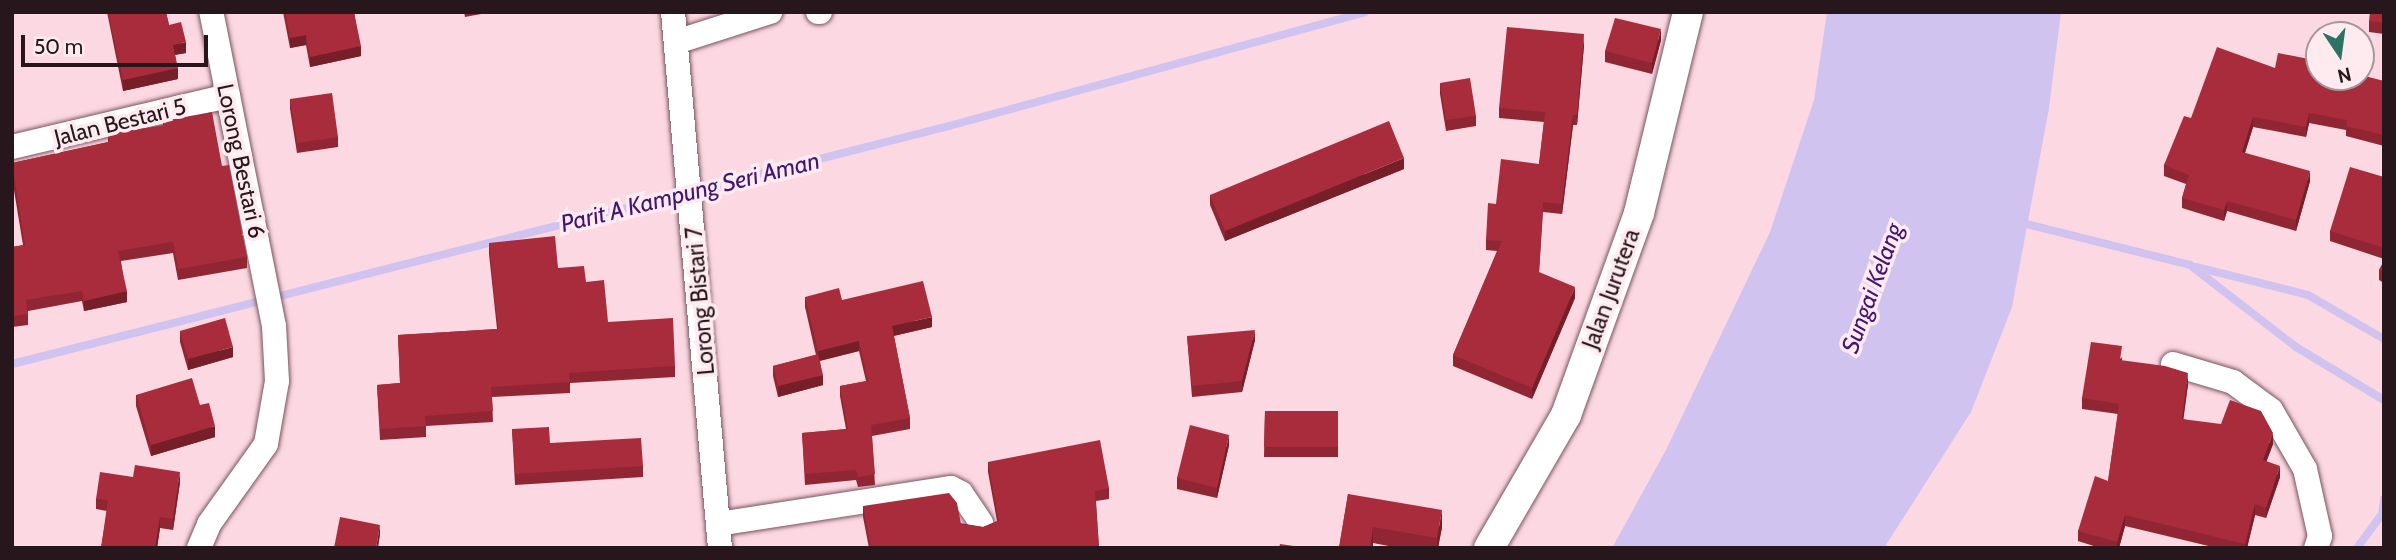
<!DOCTYPE html>
<html>
<head>
<meta charset="utf-8">
<style>
	body { margin:0 }
	#map { position:relative; width:2396px; height:560px; overflow:hidden; background:#fcd8e2; font-family:Cabin,sans-serif }
	div>[style] { position:absolute }
	.water>* { inset:0; background:#d1c3f0 }
	.stream>* { height:8px; margin:-4px; padding:0 4px; transform-origin:4px; border-radius:4px; background:#d1c3f0 }
	.roads { filter:drop-shadow(0 0 2px #79545f) drop-shadow(0 0 2px #79545f) }
	.minor>* { height:24px; margin:-12px; padding:0 12px; transform-origin:12px; border-radius:12px; background:#fff }
	.tertiary>* { height:30px; margin:-15px; padding:0 15px; transform-origin:15px; border-radius:15px; background:#fff }
	.wall>* { inset:0; background:#902633 }
	.shaded-wall>* { inset:0; background:#761f29 }
	.building>* { inset:0; background:#a82c3b }
	span { translate:-50% -50%; white-space:nowrap; text-align:center; line-height:1.15; -webkit-text-stroke:7px #fdebf0; paint-order:stroke }
	.street-label { font-size:23px; color:#27171c }
	.water-label { font-size:24px; color:#421475; font-style:italic }
	.frame { position:absolute; inset:0; border:14px solid #27171c; pointer-events:none }
	.north { position:absolute; left:2305px; top:21px; width:70px; height:70px; box-sizing:border-box; background:#fdebf0; border:2px solid #a7969b; border-radius:50%; rotate:167deg; font-size:19px; font-weight:700; line-height:28px; text-align:center; color:#27171c }
	.north::after { content:''; display:block; margin:auto; width:24px; height:32px; background:#2d7265; clip-path:polygon(50% 0,100% 100%,50% 72%,0 100%) }
	.scale { position:absolute; left:21px; top:35px; width:187px; height:32px; box-sizing:border-box; border:4px solid #27171c; border-top:0; padding-left:9px; font-size:21px; line-height:24px; white-space:nowrap; color:#27171c; -webkit-text-stroke:5px #fdebf0; paint-order:stroke }
</style>
</head>
<body>
<div id="map">
	<div class="water">
		<i style="clip-path:polygon(1827px 12px,2061px 12px,2049px 108px,2012px 307px,1971px 412px,1884px 548px,1612px 548px,1666px 450px,1770px 232px,1814px 100px)"></i>
	</div>
	<div class="stream">
		<i style="left:2018px;top:222px;width:177px;rotate:14deg"></i>
		<i style="left:2190px;top:265px;width:134px;rotate:37.7deg"></i>
		<i style="left:2296px;top:347px;width:103px;rotate:31.1deg"></i>
		<i style="left:2196px;top:267px;width:115px;rotate:14deg"></i>
		<i style="left:2308px;top:295px;width:88px;rotate:30.1deg"></i>
		<i style="left:12px;top:364px;width:967px;rotate:-14.25deg"></i>
		<i style="left:949px;top:126px;width:431px;rotate:-15.3deg"></i>
		<i style="left:2357px;top:548px;width:42px;rotate:-53.7deg"></i>
		<i style="left:2382px;top:514px;width:15px;rotate:-82deg"></i>
	</div>
	<div class="roads">
		<div class="minor">
			<i style="left:673px;top:12px;width:538px;rotate:84.99deg"></i>
			<i style="left:818px;top:12px;width:2px"></i>
			<i style="left:676px;top:42px;width:99px;rotate:-17.7deg"></i>
			<i style="left:12px;top:147px;width:222px;rotate:-13.3deg"></i>
			<i style="left:2173px;top:364px;width:63px;rotate:16.7deg"></i>
			<i style="left:2233px;top:382px;width:47px;rotate:36.4deg"></i>
			<i style="left:2271px;top:410px;width:68px;rotate:60deg"></i>
			<i style="left:2305px;top:469px;width:69px;rotate:77.4deg"></i>
			<i style="left:2320px;top:536px;width:13px;rotate:108deg"></i>
			<i style="left:718px;top:524px;width:236px;rotate:-8.8deg"></i>
			<i style="left:951px;top:488px;width:11px;rotate:27deg"></i>
			<i style="left:961px;top:493px;width:36px;rotate:56deg"></i>
			<i style="left:199px;top:548px;width:26px;rotate:-67deg"></i>
			<i style="left:209px;top:524px;width:98px;rotate:-54.5deg"></i>
			<i style="left:266px;top:444px;width:64px;rotate:-80.1deg"></i>
			<i style="left:277px;top:381px;width:55px;rotate:-93.1deg"></i>
			<i style="left:274px;top:326px;width:320px;rotate:-101.3deg"></i>
		</div>
		<div class="tertiary">
			<i style="left:1489px;top:548px;width:154px;rotate:-59.9deg"></i>
			<i style="left:1566px;top:415px;width:215px;rotate:-70.1deg"></i>
			<i style="left:1639px;top:213px;width:207px;rotate:-76.3deg"></i>
		</div>
	</div>
	<div class="wall">
		<i style="clip-path:polygon(107px 12px,166px 12px,169px 25px,186px 53px,175px 55px,178px 79px,123px 91px)"></i>
		<i style="clip-path:polygon(283px 12px,354px 12px,361px 56px,310px 67px,306px 45px,290px 48px)"></i>
		<i style="clip-path:polygon(464px 12px,492px 12px,465px 17px)"></i>
		<i style="clip-path:polygon(2384px 12px,2384px 34px,2369px 32px,2369px 21px)"></i>
		<i style="clip-path:polygon(1661px 40px,1652px 74px,1605px 62px,1605px 51px)"></i>
		<i style="clip-path:polygon(1584px 45px,1577px 125px,1573px 125px,1562px 214px,1543px 212px,1539px 273px,1575px 298px,1532px 399px,1453px 366px,1453px 355px,1497px 251px,1486px 250px,1486px 240px,1496px 204px,1539px 164px,1544px 122px,1499px 118px,1499px 108px)"></i>
		<i style="clip-path:polygon(2309px 67px,2319px 77px,2384px 81px,2384px 146px,2346px 136px,2346px 130px,2309px 123px,2306px 137px,2253px 127px,2245px 153px,2310px 181px,2296px 231px,2227px 211px,2224px 221px,2182px 208px,2182px 198px,2186px 184px,2164px 176px,2164px 165px,2191px 118px)"></i>
		<i style="clip-path:polygon(1440px 83px,1476px 116px,1476px 126px,1446px 131px,1440px 94px)"></i>
		<i style="clip-path:polygon(290px 99px,338px 137px,338px 147px,297px 153px,290px 109px)"></i>
		<i style="clip-path:polygon(163px 121px,222px 166px,247px 257px,247px 268px,178px 280px,173px 253px,121px 261px,127px 302px,84px 311px,82px 301px,28px 311px,28px 325px,12px 327px,12px 247px,23px 245px,12px 178px,12px 163px,108px 142px,108px 134px,163px 126px)"></i>
		<i style="clip-path:polygon(1404px 169px,1225px 241px,1210px 205px,1210px 195px)"></i>
		<i style="clip-path:polygon(2384px 177px,2384px 259px,2330px 241px,2330px 231px)"></i>
		<i style="clip-path:polygon(489px 243px,558px 268px,586px 282px,608px 322px,675px 366px,675px 377px,570px 383px,570px 393px,492px 397px,493px 422px,426px 426px,426px 437px,380px 440px,377px 385px,400px 383px,398px 335px,497px 329px,489px 254px)"></i>
		<i style="clip-path:polygon(2384px 261px,2384px 283px,2379px 280px,2379px 270px)"></i>
		<i style="clip-path:polygon(805px 297px,842px 300px,932px 327px,894px 336px,910px 418px,910px 429px,872px 436px,875px 485px,858px 487px,856px 480px,805px 485px,802px 433px,846px 429px,840px 396px,840px 386px,866px 381px,859px 351px,820px 361px,823px 385px,778px 397px,773px 376px,773px 366px,816px 355px,805px 307px)"></i>
		<i style="clip-path:polygon(180px 331px,233px 357px,188px 370px,180px 342px)"></i>
		<i style="clip-path:polygon(1187px 336px,1255px 340px,1242px 392px,1192px 397px)"></i>
		<i style="clip-path:polygon(2122px 357px,2122px 361px,2188px 384px,2183px 419px,2273px 444px,2266px 462px,2280px 477px,2266px 518px,2255px 515px,2247px 548px,2217px 548px,2125px 526px,2119px 548px,2100px 548px,2078px 541px,2078px 531px,2108px 481px,2118px 414px,2082px 409px,2082px 398px)"></i>
		<i style="clip-path:polygon(136px 395px,200px 405px,215px 437px,151px 456px,136px 406px)"></i>
		<i style="clip-path:polygon(1265px 411px,1338px 411px,1338px 457px,1264px 457px)"></i>
		<i style="clip-path:polygon(512px 429px,550px 443px,643px 466px,643px 477px,515px 485px)"></i>
		<i style="clip-path:polygon(1229px 445px,1217px 498px,1177px 489px,1177px 478px)"></i>
		<i style="clip-path:polygon(988px 462px,1109px 488px,1109px 499px,1096px 501px,1099px 548px,869px 548px,863px 517px,863px 506px,983px 527px,997px 521px,988px 472px)"></i>
		<i style="clip-path:polygon(133px 477px,180px 482px,173px 530px,160px 528px,157px 548px,101px 548px,107px 511px,96px 509px,96px 499px)"></i>
		<i style="clip-path:polygon(1348px 494px,1442px 527px,1438px 548px,1399px 548px,1373px 543px,1373px 548px,1339px 548px)"></i>
	</div>
	<div class="shaded-wall">
		<i style="clip-path:polygon(1661px 29px,1661px 40px,1652px 74px,1652px 63px)"></i>
		<i style="clip-path:polygon(1584px 34px,1584px 45px,1577px 125px,1577px 115px)"></i>
		<i style="clip-path:polygon(306px 35px,306px 45px,290px 48px,290px 38px)"></i>
		<i style="clip-path:polygon(186px 42px,186px 53px,173px 55px,173px 45px)"></i>
		<i style="clip-path:polygon(361px 46px,361px 56px,310px 67px,310px 57px)"></i>
		<i style="clip-path:polygon(178px 68px,178px 79px,123px 91px,123px 80px)"></i>
		<i style="clip-path:polygon(2309px 113px,2309px 123px,2306px 137px,2306px 127px)"></i>
		<i style="clip-path:polygon(1573px 115px,1573px 125px,1562px 214px,1562px 204px)"></i>
		<i style="clip-path:polygon(2253px 117px,2253px 127px,2242px 162px,2242px 152px)"></i>
		<i style="clip-path:polygon(1404px 158px,1404px 169px,1225px 241px,1225px 231px)"></i>
		<i style="clip-path:polygon(2310px 171px,2310px 181px,2296px 231px,2296px 220px)"></i>
		<i style="clip-path:polygon(2227px 201px,2227px 211px,2224px 221px,2224px 210px)"></i>
		<i style="clip-path:polygon(1575px 287px,1575px 298px,1532px 399px,1532px 388px)"></i>
		<i style="clip-path:polygon(127px 291px,127px 302px,84px 311px,84px 301px)"></i>
		<i style="clip-path:polygon(932px 317px,932px 327px,892px 336px,892px 326px)"></i>
		<i style="clip-path:polygon(1255px 330px,1255px 340px,1242px 392px,1242px 381px)"></i>
		<i style="clip-path:polygon(859px 341px,859px 351px,818px 361px,818px 351px)"></i>
		<i style="clip-path:polygon(233px 347px,233px 357px,188px 370px,188px 359px)"></i>
		<i style="clip-path:polygon(2188px 373px,2188px 384px,2182px 430px,2182px 419px)"></i>
		<i style="clip-path:polygon(823px 375px,823px 385px,778px 397px,778px 386px)"></i>
		<i style="clip-path:polygon(215px 426px,215px 437px,151px 456px,151px 445px)"></i>
		<i style="clip-path:polygon(2273px 433px,2273px 444px,2263px 471px,2263px 460px)"></i>
		<i style="clip-path:polygon(1229px 435px,1229px 445px,1217px 498px,1217px 488px)"></i>
		<i style="clip-path:polygon(2280px 466px,2280px 477px,2266px 518px,2266px 508px)"></i>
		<i style="clip-path:polygon(180px 472px,180px 482px,173px 530px,173px 519px)"></i>
		<i style="clip-path:polygon(2255px 504px,2255px 515px,2247px 548px,2245px 548px)"></i>
		<i style="clip-path:polygon(1442px 510px,1442px 527px,1438px 548px,1437px 548px,1437px 538px)"></i>
		<i style="clip-path:polygon(2125px 515px,2125px 526px,2119px 548px,2117px 548px,2117px 542px)"></i>
		<i style="clip-path:polygon(160px 517px,160px 528px,157px 548px,155px 548px)"></i>
		<i style="clip-path:polygon(380px 525px,380px 535px,378px 548px,376px 548px)"></i>
		<i style="clip-path:polygon(1373px 527px,1373px 548px,1370px 548px)"></i>
	</div>
	<div class="building">
		<i style="clip-path:polygon(108px 12px,166px 12px,169px 25px,181px 22px,186px 42px,173px 45px,178px 68px,123px 80px)"></i>
		<i style="clip-path:polygon(285px 12px,354px 12px,361px 46px,310px 57px,306px 35px,290px 38px)"></i>
		<i style="clip-path:polygon(2370px 12px,2384px 12px,2384px 23px,2369px 21px)"></i>
		<i style="clip-path:polygon(1615px 18px,1661px 29px,1652px 63px,1605px 51px)"></i>
		<i style="clip-path:polygon(1507px 27px,1584px 34px,1577px 115px,1573px 115px,1562px 204px,1543px 202px,1539px 272px,1575px 287px,1532px 388px,1453px 355px,1502px 241px,1486px 240px,1488px 203px,1496px 204px,1501px 159px,1539px 164px,1545px 112px,1499px 108px)"></i>
		<i style="clip-path:polygon(2217px 47px,2275px 68px,2278px 53px,2309px 59px,2307px 67px,2319px 69px,2319px 77px,2361px 77px,2361px 75px,2384px 81px,2384px 135px,2346px 126px,2347px 120px,2309px 113px,2306px 127px,2253px 117px,2242px 152px,2310px 171px,2296px 220px,2227px 201px,2224px 210px,2182px 198px,2189px 175px,2164px 165px,2184px 116px,2191px 118px)"></i>
		<i style="clip-path:polygon(1470px 78px,1476px 116px,1446px 120px,1440px 83px)"></i>
		<i style="clip-path:polygon(332px 93px,338px 137px,297px 143px,290px 99px)"></i>
		<i style="clip-path:polygon(212px 112px,222px 166px,229px 165px,247px 257px,178px 269px,173px 242px,118px 251px,127px 291px,84px 301px,82px 291px,26px 300px,28px 314px,12px 316px,12px 247px,25px 245px,12px 163px,109px 142px,108px 134px,164px 125px,163px 121px)"></i>
		<i style="clip-path:polygon(1389px 121px,1404px 158px,1225px 231px,1210px 195px)"></i>
		<i style="clip-path:polygon(2350px 167px,2384px 177px,2384px 213px,2382px 217px,2384px 217px,2384px 248px,2330px 231px)"></i>
		<i style="clip-path:polygon(555px 236px,558px 268px,584px 266px,586px 282px,604px 280px,608px 322px,673px 318px,675px 366px,569px 373px,570px 382px,491px 387px,493px 411px,425px 416px,426px 426px,380px 429px,377px 385px,400px 383px,398px 335px,498px 329px,489px 243px)"></i>
		<i style="clip-path:polygon(2384px 261px,2384px 272px,2379px 270px)"></i>
		<i style="clip-path:polygon(923px 281px,932px 317px,892px 326px,910px 418px,871px 425px,875px 474px,858px 477px,856px 470px,805px 474px,802px 433px,848px 429px,840px 386px,868px 381px,859px 341px,818px 351px,805px 297px,839px 288px,842px 300px)"></i>
		<i style="clip-path:polygon(225px 318px,233px 347px,188px 359px,180px 331px)"></i>
		<i style="clip-path:polygon(1255px 330px,1242px 381px,1192px 386px,1187px 336px)"></i>
		<i style="clip-path:polygon(2091px 342px,2122px 346px,2120px 360px,2165px 366px,2188px 373px,2182px 419px,2221px 424px,2230px 400px,2261px 411px,2273px 433px,2263px 460px,2280px 466px,2266px 508px,2255px 504px,2245px 544px,2125px 515px,2117px 542px,2078px 531px,2095px 476px,2108px 481px,2119px 404px,2082px 398px)"></i>
		<i style="clip-path:polygon(818px 354px,823px 375px,778px 386px,773px 366px)"></i>
		<i style="clip-path:polygon(192px 378px,200px 405px,209px 403px,215px 426px,151px 445px,136px 395px)"></i>
		<i style="clip-path:polygon(1265px 411px,1338px 411px,1338px 447px,1264px 447px)"></i>
		<i style="clip-path:polygon(1190px 425px,1229px 435px,1217px 488px,1177px 478px)"></i>
		<i style="clip-path:polygon(549px 427px,550px 443px,641px 438px,643px 466px,515px 474px,512px 429px)"></i>
		<i style="clip-path:polygon(1100px 440px,1109px 488px,1095px 491px,1099px 548px,871px 548px,863px 506px,949px 493px,957px 503px,961px 524px,983px 527px,999px 521px,988px 462px)"></i>
		<i style="clip-path:polygon(135px 465px,180px 472px,173px 519px,160px 517px,155px 548px,101px 548px,108px 500px,96px 499px,100px 472px,133px 477px)"></i>
		<i style="clip-path:polygon(1348px 494px,1442px 510px,1437px 538px,1373px 527px,1370px 548px,1339px 548px)"></i>
		<i style="clip-path:polygon(340px 517px,380px 525px,376px 548px,334px 548px)"></i>
		<i style="clip-path:polygon(1280px 544px,1307px 548px,1279px 548px)"></i>
	</div>
	<div class="street-label">
		<span style="left:120px;top:122px;rotate:-14deg">Jalan Bestari 5</span>
		<span style="left:241px;top:161px;rotate:78deg">Lorong Bestari 6</span>
		<span style="left:1611px;top:289px;rotate:-70deg">Jalan Jurutera</span>
		<span style="left:700px;top:301px;rotate:-95deg">Lorong Bistari 7</span>
	</div>
	<div class="water-label">
		<span style="left:690px;top:192px;rotate:-14deg">Parit A Kampung Seri Aman</span>
		<span style="left:1872px;top:288px;rotate:-70deg">Sungai Kelang</span>
	</div>
	<div class="frame"></div>
	<div class="north">N</div>
	<div class="scale">50 m</div>
</div>
</body>
</html>
